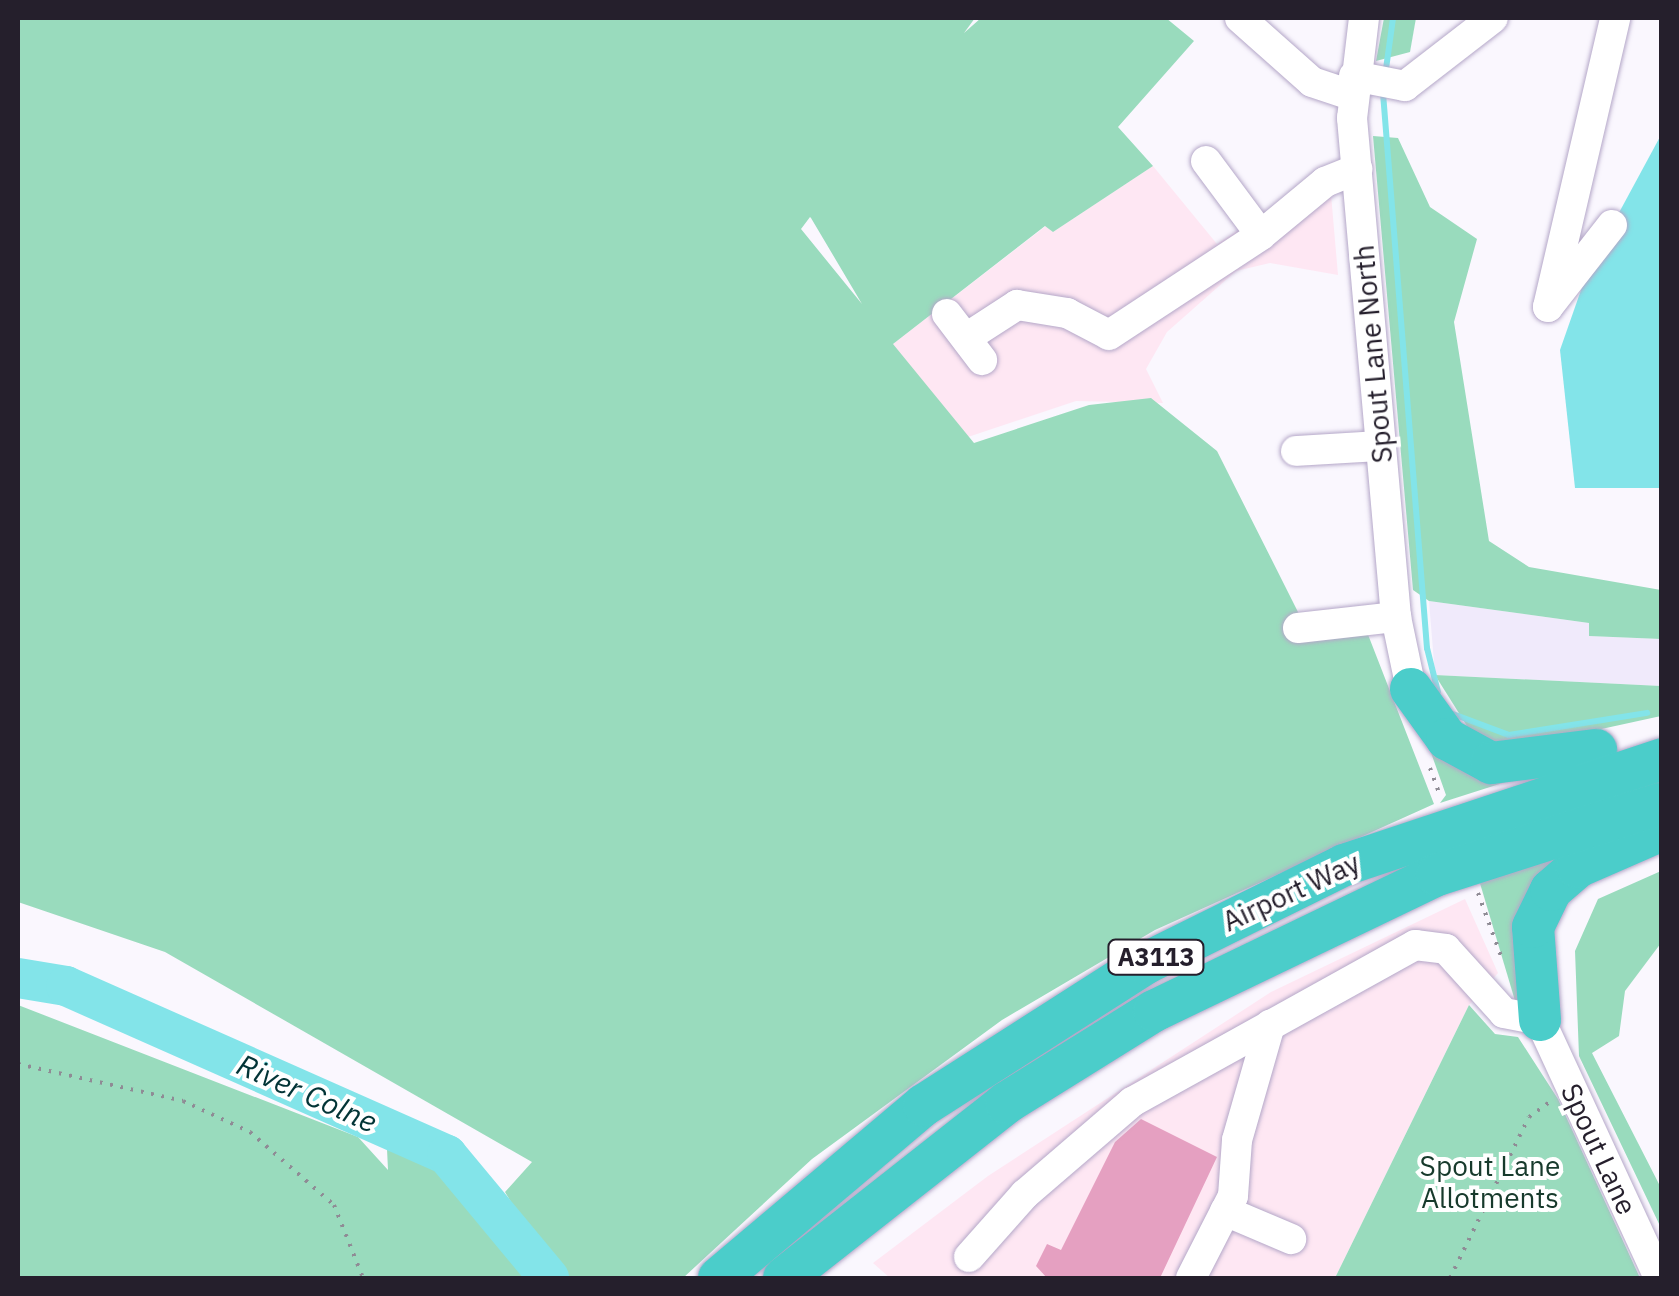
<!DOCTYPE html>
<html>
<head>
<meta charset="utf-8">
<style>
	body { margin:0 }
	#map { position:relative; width:1679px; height:1296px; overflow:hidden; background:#faf7fe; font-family:"IBM Plex Sans",sans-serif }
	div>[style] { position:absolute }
	.built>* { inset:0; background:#f0eafb }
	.industrial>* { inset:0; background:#fee7f3 }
	.green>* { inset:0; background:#99dbbd }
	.water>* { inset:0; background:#83e4e9 }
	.stream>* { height:6px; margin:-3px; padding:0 3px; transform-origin:3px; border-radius:3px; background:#83e4e9 }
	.river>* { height:40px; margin:-20px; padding:0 20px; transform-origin:20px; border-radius:20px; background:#83e4e9 }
	.building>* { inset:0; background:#e5a0c1 }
	.path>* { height:4px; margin-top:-2px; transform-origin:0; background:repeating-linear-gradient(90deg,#8f8b95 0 2.5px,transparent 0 10.5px) }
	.roads { filter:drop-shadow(0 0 2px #b4a7c8) drop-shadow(0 0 2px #b4a7c8) }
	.minor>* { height:30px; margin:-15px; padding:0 15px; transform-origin:15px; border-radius:15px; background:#fff }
	.highway>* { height:42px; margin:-21px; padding:0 21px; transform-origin:21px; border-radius:21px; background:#4bcdca }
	span { translate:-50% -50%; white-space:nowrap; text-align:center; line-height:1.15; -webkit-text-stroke:8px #fff; paint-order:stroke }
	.shield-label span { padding:2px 8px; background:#fff; border:2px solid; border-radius:8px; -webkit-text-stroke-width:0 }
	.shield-label { font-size:25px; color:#251f2c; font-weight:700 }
	.street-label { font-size:28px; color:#251f2c }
	.park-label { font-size:28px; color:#173a2c }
	.water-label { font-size:30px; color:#023436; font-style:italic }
	.frame { position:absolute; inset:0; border:20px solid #251f2c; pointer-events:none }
</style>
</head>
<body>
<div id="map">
	<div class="built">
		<i style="clip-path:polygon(1429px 601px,1589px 623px,1590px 636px,1661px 639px,1661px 686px,1435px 675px)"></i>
	</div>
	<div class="industrial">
		<i style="clip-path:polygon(1153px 166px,1217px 244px,1329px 171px,1338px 275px,1270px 263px,1236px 271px,1167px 332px,1146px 369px,1163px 403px,1076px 401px,965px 438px,889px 347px,1046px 226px,1053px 232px)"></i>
		<i style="clip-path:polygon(1465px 899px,1498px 973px,1469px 1005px,1335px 1278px,890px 1278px,873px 1263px,988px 1176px,1271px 992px)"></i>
	</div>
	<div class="green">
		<i style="clip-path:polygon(evenodd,18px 18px,975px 18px,964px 33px,981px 18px,1166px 18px,1194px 41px,1118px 127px,1153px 166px,1053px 232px,1045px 226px,893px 344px,974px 443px,1089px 405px,1151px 398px,1217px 451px,1299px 614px,1367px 632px,1434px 804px,1155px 930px,1002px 1020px,812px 1159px,683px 1278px,557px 1278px,505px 1192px,532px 1162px,165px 952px,18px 902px,18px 18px,810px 217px,811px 218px,862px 304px,801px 229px,810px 217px)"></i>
		<i style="clip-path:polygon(1384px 18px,1416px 18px,1410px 52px,1376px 61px)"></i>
		<i style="clip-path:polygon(1373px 136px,1398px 138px,1430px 207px,1477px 239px,1454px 322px,1489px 541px,1529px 567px,1661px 590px,1661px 639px,1589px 636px,1589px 623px,1429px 601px,1413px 590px)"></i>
		<i style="clip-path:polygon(1435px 675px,1661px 686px,1661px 716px,1551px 740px,1477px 742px)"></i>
		<i style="clip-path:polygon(1418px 716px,1546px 769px,1440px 803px,1446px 795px)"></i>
		<i style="clip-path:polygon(1569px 840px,1527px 971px,1516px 1004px,1479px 880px)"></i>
		<i style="clip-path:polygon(1661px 871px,1661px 943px,1625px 991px,1619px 1036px,1592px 1053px,1661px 1188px,1661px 1228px,1579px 1056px,1575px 951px,1598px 899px)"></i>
		<i style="clip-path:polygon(18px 1005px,358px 1137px,388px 1170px,387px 1149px,435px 1162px,527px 1278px,18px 1278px)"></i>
		<i style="clip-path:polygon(1469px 1005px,1495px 1034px,1518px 1037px,1558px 1099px,1640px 1278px,1335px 1278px)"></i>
	</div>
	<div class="water">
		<i style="clip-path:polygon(1661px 135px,1661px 488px,1575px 488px,1560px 350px,1588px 270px)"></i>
	</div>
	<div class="stream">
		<i style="left:1385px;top:76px;width:59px;rotate:-82.1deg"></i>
		<i style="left:1383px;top:93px;width:557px;rotate:85.47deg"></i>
		<i style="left:1427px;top:648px;width:45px;rotate:76deg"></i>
		<i style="left:1453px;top:714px;width:60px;rotate:20.6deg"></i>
		<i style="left:1509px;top:735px;width:140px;rotate:-9.1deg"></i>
	</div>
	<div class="river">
		<i style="left:18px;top:978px;width:49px;rotate:9.5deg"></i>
		<i style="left:66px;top:986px;width:417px;rotate:23.9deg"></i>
		<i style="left:447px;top:1155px;width:160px;rotate:50.3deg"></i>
	</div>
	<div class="building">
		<i style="clip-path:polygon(1141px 1119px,1217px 1157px,1160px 1278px,1047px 1278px,1036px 1266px,1047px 1244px,1061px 1250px,1115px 1142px)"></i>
	</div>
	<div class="path">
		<i style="left:1430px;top:768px;width:30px;rotate:70deg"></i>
		<i style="left:1478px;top:893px;width:70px;rotate:70deg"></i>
		<i style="left:18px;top:1064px;width:169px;rotate:12.6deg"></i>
		<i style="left:183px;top:1101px;width:74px;rotate:24.8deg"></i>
		<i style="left:250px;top:1132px;width:111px;rotate:41deg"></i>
		<i style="left:334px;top:1205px;width:79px;rotate:68.3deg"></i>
		<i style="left:1450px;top:1278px;width:179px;rotate:-63.9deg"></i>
		<i style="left:1529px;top:1117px;width:26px;rotate:-36deg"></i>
	</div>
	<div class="roads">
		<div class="minor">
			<i style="left:1240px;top:18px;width:96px;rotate:41.6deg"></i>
			<i style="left:1312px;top:82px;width:41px;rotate:18.4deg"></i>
			<i style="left:1364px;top:18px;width:101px;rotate:96.8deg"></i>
			<i style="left:1352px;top:118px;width:501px;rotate:84.96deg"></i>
			<i style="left:1396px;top:617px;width:74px;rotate:78.2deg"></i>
			<i style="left:1354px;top:76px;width:52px;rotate:11.1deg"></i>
			<i style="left:1405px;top:86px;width:111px;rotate:-37.7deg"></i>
			<i style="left:1206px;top:161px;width:92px;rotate:53.4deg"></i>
			<i style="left:1261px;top:235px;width:83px;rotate:-39.6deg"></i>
			<i style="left:1325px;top:182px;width:35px;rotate:-22deg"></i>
			<i style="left:1612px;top:225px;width:104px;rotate:128deg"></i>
			<i style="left:1548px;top:307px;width:297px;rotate:-76.9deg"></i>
			<i style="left:947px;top:314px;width:58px;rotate:52.7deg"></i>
			<i style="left:966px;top:338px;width:61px;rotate:-32.9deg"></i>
			<i style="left:1017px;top:305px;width:51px;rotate:9.1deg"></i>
			<i style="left:1067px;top:313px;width:47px;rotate:27.6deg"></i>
			<i style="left:1109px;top:335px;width:182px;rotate:-33.3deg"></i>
			<i style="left:1296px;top:451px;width:85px;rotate:-3.4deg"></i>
			<i style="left:1298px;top:628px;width:99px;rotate:-6.4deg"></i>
			<i style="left:1225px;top:1211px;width:72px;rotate:23deg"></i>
			<i style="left:969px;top:1257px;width:84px;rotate:-48.4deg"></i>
			<i style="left:1025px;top:1194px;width:141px;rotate:-40.7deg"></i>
			<i style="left:1132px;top:1102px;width:324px;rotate:-29deg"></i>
			<i style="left:1415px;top:945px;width:31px;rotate:7deg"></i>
			<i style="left:1446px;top:949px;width:86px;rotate:47.8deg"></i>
			<i style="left:1504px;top:1013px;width:37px;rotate:11deg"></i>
			<i style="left:1540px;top:1020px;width:284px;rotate:65.2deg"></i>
			<i style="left:1191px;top:1278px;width:92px;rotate:-62.9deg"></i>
			<i style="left:1233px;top:1196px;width:56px;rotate:-85.9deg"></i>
			<i style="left:1237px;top:1140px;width:120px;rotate:-74deg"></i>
		</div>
		<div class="highway">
			<i style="left:1411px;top:689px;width:62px;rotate:54.2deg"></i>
			<i style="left:1447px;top:739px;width:50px;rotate:28.6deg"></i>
			<i style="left:1491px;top:763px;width:106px;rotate:-7.1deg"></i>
			<i style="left:1540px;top:1020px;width:93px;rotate:-94.3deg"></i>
			<i style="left:1533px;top:927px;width:41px;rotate:-64.1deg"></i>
			<i style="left:1551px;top:890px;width:35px;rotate:-41deg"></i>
			<i style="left:1577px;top:867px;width:93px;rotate:-23.5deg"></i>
			<i style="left:719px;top:1278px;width:268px;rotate:-40.2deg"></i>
			<i style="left:924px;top:1105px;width:264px;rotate:-32.6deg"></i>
			<i style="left:1146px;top:963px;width:221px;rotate:-26.3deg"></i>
			<i style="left:1344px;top:865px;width:335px;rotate:-18.4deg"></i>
			<i style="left:784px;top:1278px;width:283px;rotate:-38.2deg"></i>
			<i style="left:1006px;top:1103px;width:174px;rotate:-31.9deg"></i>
			<i style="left:1154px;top:1011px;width:314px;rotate:-25.7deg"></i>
			<i style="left:1437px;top:875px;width:236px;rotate:-17.7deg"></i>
		</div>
	</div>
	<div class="shield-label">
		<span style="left:1156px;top:957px">A3113</span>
	</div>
	<div class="street-label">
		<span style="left:1373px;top:354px;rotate:-95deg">Spout Lane North</span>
		<span style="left:1291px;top:892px;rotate:-25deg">Airport Way</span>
		<span style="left:1599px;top:1149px;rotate:65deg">Spout Lane</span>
	</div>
	<div class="park-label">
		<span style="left:1490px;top:1182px">Spout Lane<br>Allotments</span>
	</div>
	<div class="water-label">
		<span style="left:307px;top:1093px;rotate:24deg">River Colne</span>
	</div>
	<div class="frame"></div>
</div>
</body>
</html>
